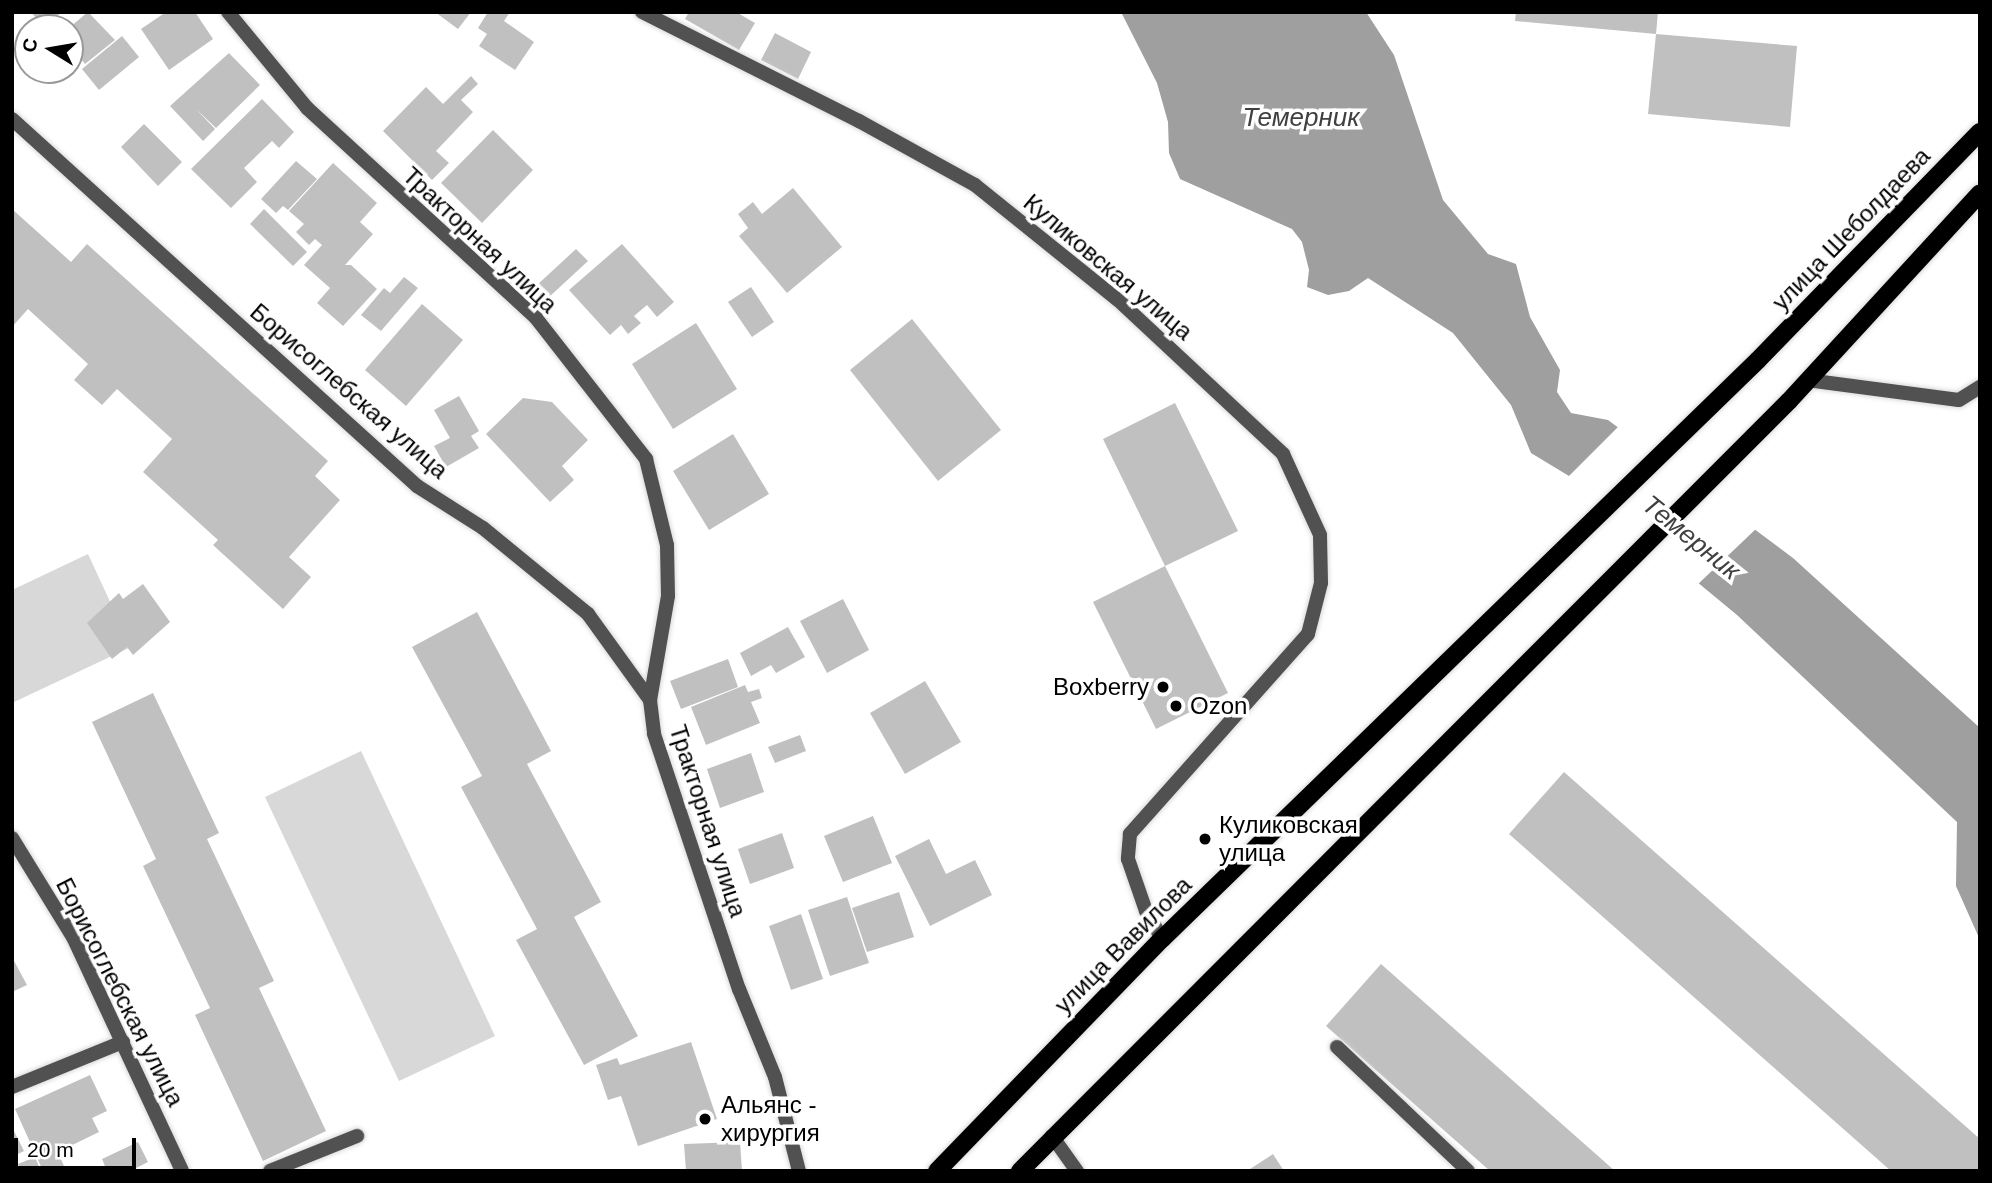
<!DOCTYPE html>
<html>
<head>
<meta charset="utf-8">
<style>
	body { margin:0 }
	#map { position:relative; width:1992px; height:1183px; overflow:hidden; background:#fff; font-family:Arial,sans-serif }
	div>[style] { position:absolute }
	.green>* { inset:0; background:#d8d8d8 }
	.water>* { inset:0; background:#9f9f9f }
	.pier>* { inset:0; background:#fff }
	.building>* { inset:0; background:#c0c0c0 }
	.roads { filter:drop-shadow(0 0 2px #dbdbdb) drop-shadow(0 0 2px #dbdbdb) }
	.lane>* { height:14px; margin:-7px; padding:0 7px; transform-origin:7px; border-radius:7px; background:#515151 }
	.street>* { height:14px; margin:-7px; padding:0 7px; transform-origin:7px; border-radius:7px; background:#515151 }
	.primary>* { height:18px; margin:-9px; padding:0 9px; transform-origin:9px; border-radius:9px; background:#000 }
	.dots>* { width:19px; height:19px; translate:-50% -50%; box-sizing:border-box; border:4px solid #fff; border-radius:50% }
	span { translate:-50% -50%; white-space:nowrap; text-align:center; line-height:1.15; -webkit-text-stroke:7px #fff; paint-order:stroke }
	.street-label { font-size:24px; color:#000 }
	.poi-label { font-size:24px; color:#000 }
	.right { translate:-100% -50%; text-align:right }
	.left { translate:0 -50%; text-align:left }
	.water-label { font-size:26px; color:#404040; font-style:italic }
	.frame { position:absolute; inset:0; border:14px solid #000; pointer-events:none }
	.north { position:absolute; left:14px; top:14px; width:70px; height:70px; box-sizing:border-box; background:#fff; border:2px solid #999; border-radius:50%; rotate:281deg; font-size:19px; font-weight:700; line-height:28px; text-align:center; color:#000 }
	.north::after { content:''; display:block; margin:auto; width:24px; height:32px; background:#000; clip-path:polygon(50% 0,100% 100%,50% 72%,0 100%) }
	.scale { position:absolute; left:14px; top:1138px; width:122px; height:32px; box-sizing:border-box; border:4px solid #000; border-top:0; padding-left:9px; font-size:21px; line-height:24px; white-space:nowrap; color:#000; -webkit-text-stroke:5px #fff; paint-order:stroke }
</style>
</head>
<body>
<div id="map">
	<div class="green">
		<i style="clip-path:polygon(88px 554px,131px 647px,12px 703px,12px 590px)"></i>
		<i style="clip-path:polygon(361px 751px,495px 1036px,399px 1081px,265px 797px)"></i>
	</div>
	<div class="water">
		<i style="clip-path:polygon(1121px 12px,1366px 12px,1394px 55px,1443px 200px,1488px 254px,1516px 264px,1530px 317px,1560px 370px,1557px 392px,1571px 413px,1608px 420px,1793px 558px,1980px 728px,1980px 940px,1956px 886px,1957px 822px,1737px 615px,1569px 476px,1531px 453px,1511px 405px,1453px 333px,1368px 278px,1349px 291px,1328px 295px,1307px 287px,1309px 270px,1302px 242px,1292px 229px,1180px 179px,1169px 153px,1168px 122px,1157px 83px)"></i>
	</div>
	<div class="pier">
		<i style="clip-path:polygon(1620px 425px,1758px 527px,1696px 586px,1566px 479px)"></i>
	</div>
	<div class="building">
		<i style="clip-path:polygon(31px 12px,62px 12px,44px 27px)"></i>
		<i style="clip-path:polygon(88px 12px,115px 40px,85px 64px,70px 45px,70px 27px)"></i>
		<i style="clip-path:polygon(166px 12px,195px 12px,213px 39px,169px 70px,141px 29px)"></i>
		<i style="clip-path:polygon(435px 12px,471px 12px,458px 29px)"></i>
		<i style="clip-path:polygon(488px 12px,510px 12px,504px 21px,534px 42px,515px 70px,479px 46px,487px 34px,478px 28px)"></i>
		<i style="clip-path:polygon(689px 12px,736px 12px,755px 23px,739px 50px,685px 19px)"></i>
		<i style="clip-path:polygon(1516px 12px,1658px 12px,1656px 34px,1797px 46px,1790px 127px,1648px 114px,1656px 34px,1515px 21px)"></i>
		<i style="clip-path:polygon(775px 33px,811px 52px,798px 79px,761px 60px)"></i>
		<i style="clip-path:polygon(122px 36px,139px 57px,99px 90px,82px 69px)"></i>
		<i style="clip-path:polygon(229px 53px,260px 85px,216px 128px,196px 109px,215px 129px,203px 141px,170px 106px)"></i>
		<i style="clip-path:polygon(471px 76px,478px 84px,461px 100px,473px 112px,436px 151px,449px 163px,432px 180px,383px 131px,426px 87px,443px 104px)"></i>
		<i style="clip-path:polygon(262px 99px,294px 132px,279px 148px,272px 141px,244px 168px,257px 182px,231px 208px,191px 169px)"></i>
		<i style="clip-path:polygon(144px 124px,182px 162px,158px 186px,121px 147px)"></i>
		<i style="clip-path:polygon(493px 130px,533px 170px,482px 223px,441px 183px)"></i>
		<i style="clip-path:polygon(296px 161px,317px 179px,288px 210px,283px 206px,276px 213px,261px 199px)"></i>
		<i style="clip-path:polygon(333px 163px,377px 203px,360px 222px,373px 234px,345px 265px,351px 265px,377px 289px,343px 326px,317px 303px,330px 288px,304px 265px,322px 245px,315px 239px,309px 245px,296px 232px,304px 224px,289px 211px)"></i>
		<i style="clip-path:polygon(793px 188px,842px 247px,787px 293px,739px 236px,748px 228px,738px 214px,753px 202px,762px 214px)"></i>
		<i style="clip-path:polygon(12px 209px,71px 262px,87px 244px,328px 461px,315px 476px,340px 500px,289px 557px,311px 577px,283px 609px,213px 545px,218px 540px,143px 472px,172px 439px,117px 389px,102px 405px,74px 380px,88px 364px,28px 309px,12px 327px)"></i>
		<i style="clip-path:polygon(264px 209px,307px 252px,293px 266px,250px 224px)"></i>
		<i style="clip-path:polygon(622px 244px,674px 302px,657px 317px,647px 305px,634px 316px,641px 323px,628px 334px,621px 325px,610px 335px,569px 290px)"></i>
		<i style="clip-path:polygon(576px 249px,588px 261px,548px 298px,537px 285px)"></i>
		<i style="clip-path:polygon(404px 277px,418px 288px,381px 331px,361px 315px,384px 288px,390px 293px)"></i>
		<i style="clip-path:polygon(751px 287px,774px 322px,752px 337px,728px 302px)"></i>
		<i style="clip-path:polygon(422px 304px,463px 340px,406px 406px,365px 370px)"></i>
		<i style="clip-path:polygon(912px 319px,1001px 430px,938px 481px,850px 370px)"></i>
		<i style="clip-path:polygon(696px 323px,737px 389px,673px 429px,632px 364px)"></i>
		<i style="clip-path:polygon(459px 396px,479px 431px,471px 436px,479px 448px,446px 467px,434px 446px,450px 438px,434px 410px)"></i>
		<i style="clip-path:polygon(523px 398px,552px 402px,588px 440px,562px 466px,574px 480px,550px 502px,486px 434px)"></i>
		<i style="clip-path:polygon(1175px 403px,1238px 531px,1165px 566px,1103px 439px)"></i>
		<i style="clip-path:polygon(733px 434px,769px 494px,709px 530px,673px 471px)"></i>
		<i style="clip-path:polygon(1165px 566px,1228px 693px,1156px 729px,1093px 602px)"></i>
		<i style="clip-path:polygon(143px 584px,170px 622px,133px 655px,127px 647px,112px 659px,87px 623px,119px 593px,123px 599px)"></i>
		<i style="clip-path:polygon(843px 599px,869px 650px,827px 673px,800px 621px)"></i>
		<i style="clip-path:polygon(477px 612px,551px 751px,527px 764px,601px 902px,574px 917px,638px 1036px,584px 1065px,516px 940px,537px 929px,461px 787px,482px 776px,412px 647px)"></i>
		<i style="clip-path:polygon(788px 627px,805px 657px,776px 673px,771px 665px,751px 676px,740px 653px)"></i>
		<i style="clip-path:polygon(728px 659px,738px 687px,681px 709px,670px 681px)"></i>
		<i style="clip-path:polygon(925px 681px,961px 742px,905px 774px,870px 713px)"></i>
		<i style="clip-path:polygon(745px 685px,748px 692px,759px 689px,762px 698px,751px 702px,760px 723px,706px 745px,691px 707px)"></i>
		<i style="clip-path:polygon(153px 693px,219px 833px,207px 839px,274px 981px,259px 988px,326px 1131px,263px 1161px,195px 1015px,210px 1008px,143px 866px,156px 859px,92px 722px)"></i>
		<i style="clip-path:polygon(800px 735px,806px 751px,775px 763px,768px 747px)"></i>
		<i style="clip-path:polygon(751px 753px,764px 792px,720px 808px,707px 769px)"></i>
		<i style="clip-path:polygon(1564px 772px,1980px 1139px,1980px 1171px,1891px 1171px,1509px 834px)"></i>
		<i style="clip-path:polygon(873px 816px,892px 863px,843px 882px,824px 836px)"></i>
		<i style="clip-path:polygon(782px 833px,794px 868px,750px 884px,738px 849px)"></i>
		<i style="clip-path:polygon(929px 839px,946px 874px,975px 860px,992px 895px,930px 926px,895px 856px)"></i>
		<i style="clip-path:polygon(899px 892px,914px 937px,867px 952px,852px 908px)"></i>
		<i style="clip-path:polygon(847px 897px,869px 963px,830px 976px,808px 910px)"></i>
		<i style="clip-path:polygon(801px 914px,823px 979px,791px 990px,769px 926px)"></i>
		<i style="clip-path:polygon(12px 957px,27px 985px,12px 992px)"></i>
		<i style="clip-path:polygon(1381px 964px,1615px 1171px,1490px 1171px,1326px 1026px)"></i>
		<i style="clip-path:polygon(691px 1042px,717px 1119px,638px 1146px,621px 1096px,608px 1100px,596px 1065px,617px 1058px,620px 1065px)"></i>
		<i style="clip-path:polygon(90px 1075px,107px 1111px,92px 1118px,99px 1132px,58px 1152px,66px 1171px,43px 1171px,15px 1109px)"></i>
		<i style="clip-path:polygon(12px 1127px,24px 1151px,12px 1157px)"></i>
		<i style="clip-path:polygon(138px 1142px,148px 1162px,130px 1171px,107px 1171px,102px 1159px)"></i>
		<i style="clip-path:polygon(740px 1142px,742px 1171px,686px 1171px,684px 1144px)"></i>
		<i style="clip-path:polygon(1273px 1154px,1284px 1171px,1247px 1171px)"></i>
		<i style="clip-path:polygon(35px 1157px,41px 1171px,21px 1171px,18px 1164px)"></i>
	</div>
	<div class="roads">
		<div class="lane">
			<i style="left:1807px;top:380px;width:153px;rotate:7.5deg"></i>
			<i style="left:1959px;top:400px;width:25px;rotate:-32deg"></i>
			<i style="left:1337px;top:1047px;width:180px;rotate:43.4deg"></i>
			<i style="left:1052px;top:1136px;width:43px;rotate:54.5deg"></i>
			<i style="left:270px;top:1171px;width:94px;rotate:-21.9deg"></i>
		</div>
		<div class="street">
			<i style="left:228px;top:12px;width:124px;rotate:50.5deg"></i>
			<i style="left:307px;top:108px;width:311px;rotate:42.5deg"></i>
			<i style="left:536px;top:318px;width:179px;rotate:52deg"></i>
			<i style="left:646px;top:459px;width:89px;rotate:76.3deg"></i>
			<i style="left:667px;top:545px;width:51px;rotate:88.9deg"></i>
			<i style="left:668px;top:596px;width:106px;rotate:99.8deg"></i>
			<i style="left:650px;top:700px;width:34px;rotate:83deg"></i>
			<i style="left:654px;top:734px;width:269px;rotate:71.6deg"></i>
			<i style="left:739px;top:989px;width:95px;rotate:67.8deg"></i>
			<i style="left:775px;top:1077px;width:97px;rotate:75.7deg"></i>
			<i style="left:642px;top:12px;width:243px;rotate:26.7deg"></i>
			<i style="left:859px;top:121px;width:132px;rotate:28.9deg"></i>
			<i style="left:975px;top:185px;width:182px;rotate:38.8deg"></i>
			<i style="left:1117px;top:299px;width:227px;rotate:43deg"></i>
			<i style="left:1283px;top:454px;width:89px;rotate:65.4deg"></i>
			<i style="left:1320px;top:535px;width:48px;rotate:88.8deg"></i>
			<i style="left:1321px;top:583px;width:53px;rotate:104.3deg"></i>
			<i style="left:1308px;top:634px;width:268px;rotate:131.7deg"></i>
			<i style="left:1130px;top:834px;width:25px;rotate:95deg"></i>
			<i style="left:1128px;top:859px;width:55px;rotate:70.9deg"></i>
			<i style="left:1146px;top:911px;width:32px;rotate:60deg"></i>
			<i style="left:12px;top:119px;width:547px;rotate:42.18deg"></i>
			<i style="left:417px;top:486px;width:78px;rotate:32.5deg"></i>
			<i style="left:483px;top:528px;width:136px;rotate:39.3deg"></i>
			<i style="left:588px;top:614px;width:106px;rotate:54.2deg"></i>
			<i style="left:12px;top:838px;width:116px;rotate:58.4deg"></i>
			<i style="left:73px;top:937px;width:258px;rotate:65deg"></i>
			<i style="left:12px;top:1087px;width:120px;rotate:-22.1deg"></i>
		</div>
		<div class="primary">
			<i style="left:937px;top:1171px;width:323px;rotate:-45.9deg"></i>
			<i style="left:1162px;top:939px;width:831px;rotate:-44.17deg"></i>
			<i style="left:1758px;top:360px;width:318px;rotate:-45.8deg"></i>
			<i style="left:1020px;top:1171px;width:1088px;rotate:-45.04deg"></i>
			<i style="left:1789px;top:401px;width:282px;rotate:-47.4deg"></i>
		</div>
	</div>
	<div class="dots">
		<i style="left:1163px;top:687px;background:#000"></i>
		<i style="left:1176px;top:706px;background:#000"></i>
		<i style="left:1205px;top:839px;background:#000"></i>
		<i style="left:705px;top:1119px;background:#000"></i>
	</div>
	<div class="street-label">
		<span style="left:1851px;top:229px;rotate:-46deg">улица Шеболдаева</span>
		<span style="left:480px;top:240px;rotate:43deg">Тракторная улица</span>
		<span style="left:1108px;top:267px;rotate:40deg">Куликовская улица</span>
		<span style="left:349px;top:391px;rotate:41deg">Борисоглебская улица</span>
		<span style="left:708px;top:821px;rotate:72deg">Тракторная улица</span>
		<span style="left:1123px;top:945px;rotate:-45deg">улица Вавилова</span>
		<span style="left:120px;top:992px;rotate:63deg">Борисоглебская улица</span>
	</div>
	<div class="poi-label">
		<span class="right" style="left:1149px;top:687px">Boxberry</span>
		<span class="left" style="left:1190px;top:706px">Ozon</span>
		<span class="left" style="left:1219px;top:839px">Куликовская<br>улица</span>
		<span class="left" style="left:721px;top:1119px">Альянс -<br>хирургия</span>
	</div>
	<div class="water-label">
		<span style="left:1301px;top:118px">Темерник</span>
		<span style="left:1691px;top:538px;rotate:39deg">Темерник</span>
	</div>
	<div class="frame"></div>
	<div class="north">С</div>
	<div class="scale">20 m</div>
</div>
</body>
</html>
